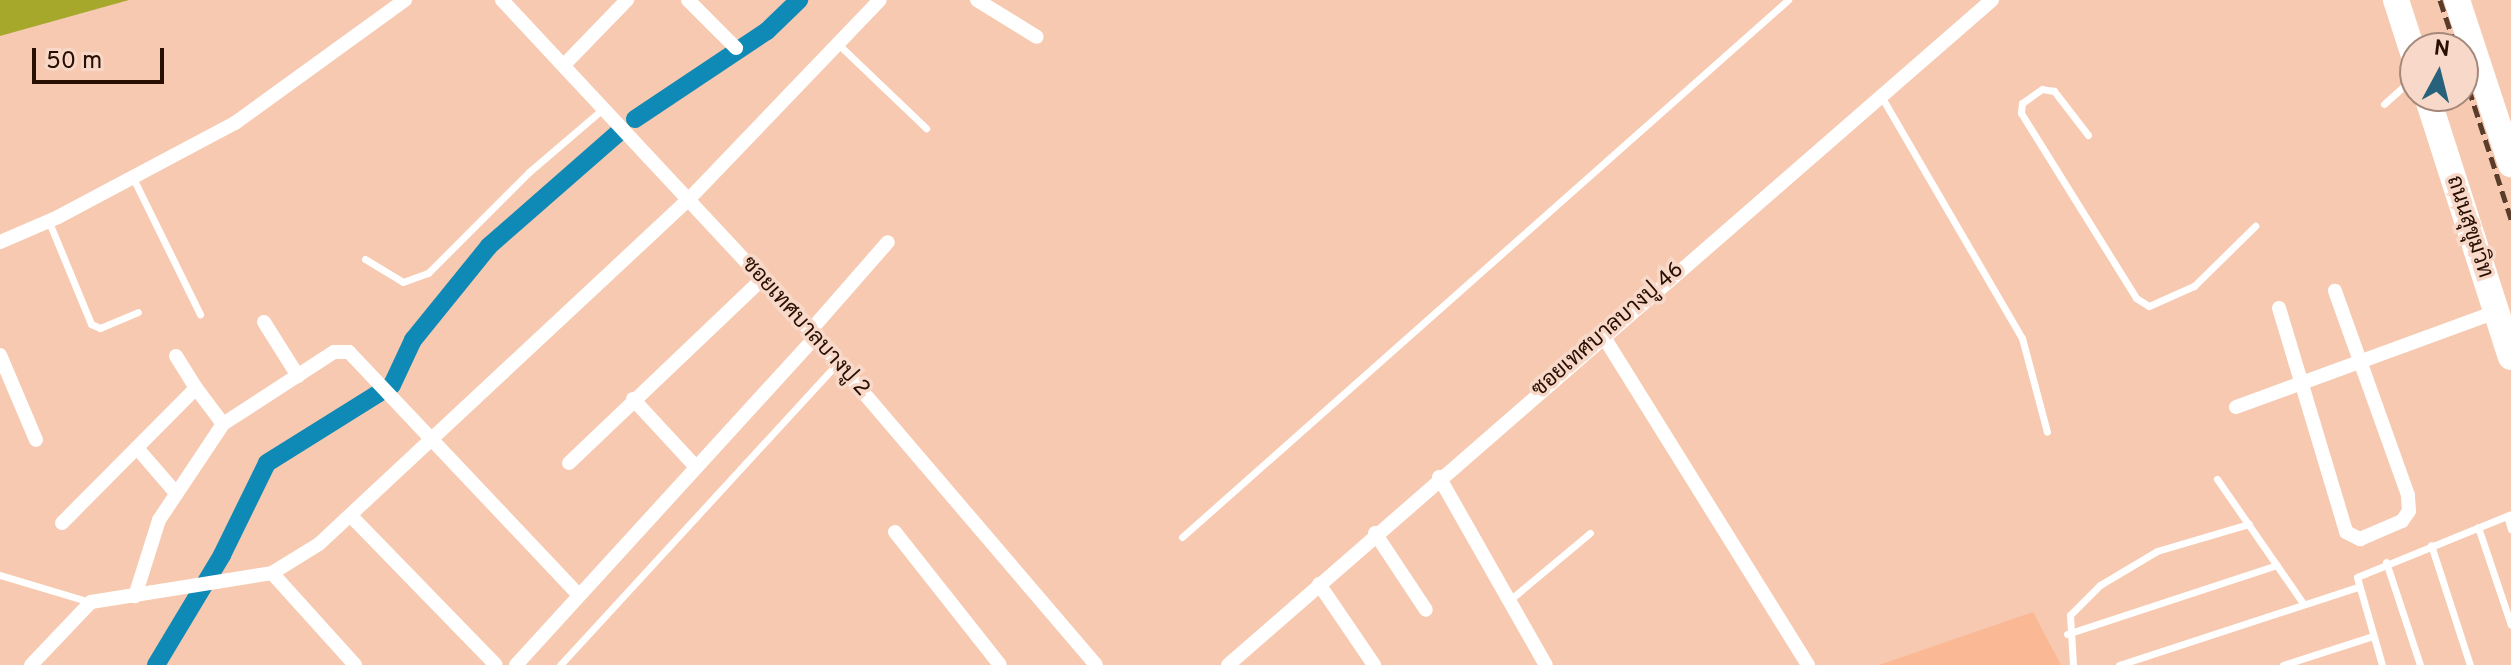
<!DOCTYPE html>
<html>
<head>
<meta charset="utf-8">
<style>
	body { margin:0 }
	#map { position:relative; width:2511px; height:665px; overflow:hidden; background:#f6c9b0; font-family:Overpass,Sarabun,sans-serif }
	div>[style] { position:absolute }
	.built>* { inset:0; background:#fab994 }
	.green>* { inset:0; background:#a6a82c }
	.canal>* { height:18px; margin:-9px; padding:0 9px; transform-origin:9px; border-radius:9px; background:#0f89b5 }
	.lane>* { height:7px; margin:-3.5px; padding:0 3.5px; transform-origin:3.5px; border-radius:3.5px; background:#fff }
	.street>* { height:14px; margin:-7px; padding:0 7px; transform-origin:7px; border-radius:7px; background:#fff }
	.highway>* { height:26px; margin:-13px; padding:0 13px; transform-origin:13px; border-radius:13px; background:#fff }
	.rail>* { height:5px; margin-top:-2.5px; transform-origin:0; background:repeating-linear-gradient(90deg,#5a3c2b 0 12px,transparent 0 18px) }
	span { translate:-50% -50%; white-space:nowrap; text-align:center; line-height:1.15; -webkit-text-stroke:7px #f8d9c9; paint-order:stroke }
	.street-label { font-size:22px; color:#290f01 }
	.north { position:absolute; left:2399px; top:32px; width:80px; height:80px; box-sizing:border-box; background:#f8d9c9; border:2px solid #a58879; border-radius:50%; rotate:7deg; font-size:22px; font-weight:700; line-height:32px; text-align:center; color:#290f01 }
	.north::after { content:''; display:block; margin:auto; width:28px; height:36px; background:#28617b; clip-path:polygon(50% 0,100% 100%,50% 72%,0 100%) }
	.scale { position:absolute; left:32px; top:48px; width:132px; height:36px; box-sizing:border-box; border:4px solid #290f01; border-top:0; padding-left:10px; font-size:24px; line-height:28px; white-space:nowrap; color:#290f01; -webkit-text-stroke:6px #f8d9c9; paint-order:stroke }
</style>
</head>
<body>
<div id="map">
	<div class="built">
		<i style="clip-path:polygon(2033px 612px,2061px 665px,1879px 665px)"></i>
	</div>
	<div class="green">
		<i style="clip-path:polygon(0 0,129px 0,0 36px)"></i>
	</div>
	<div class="canal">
		<i style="left:635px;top:119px;width:159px;rotate:-33.7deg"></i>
		<i style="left:767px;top:31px;width:45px;rotate:-44.1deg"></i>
		<i style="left:156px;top:665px;width:128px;rotate:-59deg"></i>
		<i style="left:222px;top:555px;width:102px;rotate:-63.9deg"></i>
		<i style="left:267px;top:463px;width:147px;rotate:-32deg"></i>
		<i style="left:392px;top:385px;width:50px;rotate:-65deg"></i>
		<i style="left:413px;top:340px;width:121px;rotate:-51deg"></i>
		<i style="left:489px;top:246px;width:171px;rotate:-41.2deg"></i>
	</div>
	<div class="lane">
		<i style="left:838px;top:44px;width:122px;rotate:43.7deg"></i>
		<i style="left:1881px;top:96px;width:280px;rotate:59.8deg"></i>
		<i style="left:2022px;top:338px;width:97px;rotate:75.1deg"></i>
		<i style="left:2384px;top:104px;width:42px;rotate:-42.1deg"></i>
		<i style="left:2088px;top:135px;width:56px;rotate:-127.7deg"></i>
		<i style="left:2054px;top:91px;width:12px;rotate:-171deg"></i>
		<i style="left:2042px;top:89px;width:24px;rotate:145deg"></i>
		<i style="left:2022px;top:103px;width:10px;rotate:96deg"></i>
		<i style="left:2021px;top:113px;width:218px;rotate:58.1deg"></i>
		<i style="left:2136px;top:298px;width:15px;rotate:32deg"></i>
		<i style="left:2149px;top:306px;width:49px;rotate:-24deg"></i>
		<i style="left:2194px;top:286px;width:86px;rotate:-44.5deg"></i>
		<i style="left:133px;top:178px;width:152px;rotate:63.8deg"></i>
		<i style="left:49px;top:222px;width:110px;rotate:67.6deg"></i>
		<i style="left:91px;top:324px;width:10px;rotate:24deg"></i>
		<i style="left:100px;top:328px;width:41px;rotate:-22.8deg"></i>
		<i style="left:365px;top:259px;width:44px;rotate:31.2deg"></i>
		<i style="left:403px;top:282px;width:27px;rotate:-20deg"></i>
		<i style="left:428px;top:273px;width:143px;rotate:-45deg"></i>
		<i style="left:529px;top:172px;width:99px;rotate:-40.5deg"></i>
		<i style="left:2217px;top:479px;width:151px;rotate:55.3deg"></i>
		<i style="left:2507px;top:516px;width:14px;rotate:73deg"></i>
		<i style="left:2478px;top:527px;width:103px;rotate:71.4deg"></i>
		<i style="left:1182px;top:537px;width:810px;rotate:-41.55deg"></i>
		<i style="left:2431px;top:545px;width:126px;rotate:72deg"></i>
		<i style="left:2386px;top:562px;width:108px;rotate:71.7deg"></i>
		<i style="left:0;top:575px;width:94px;rotate:16.7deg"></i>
		<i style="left:1511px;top:599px;width:103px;rotate:-39.9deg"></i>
		<i style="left:2067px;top:634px;width:221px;rotate:-18.2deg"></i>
		<i style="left:560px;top:665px;width:410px;rotate:-47.4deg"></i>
		<i style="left:2073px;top:665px;width:50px;rotate:-93.4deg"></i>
		<i style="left:2070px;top:615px;width:42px;rotate:-45deg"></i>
		<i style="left:2100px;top:585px;width:66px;rotate:-30.8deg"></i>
		<i style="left:2157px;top:551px;width:96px;rotate:-16.4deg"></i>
		<i style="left:2119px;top:665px;width:250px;rotate:-18.1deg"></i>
		<i style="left:2283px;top:665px;width:95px;rotate:-17.9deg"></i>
		<i style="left:2382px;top:665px;width:91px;rotate:-105.9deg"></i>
		<i style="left:2357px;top:577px;width:166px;rotate:-22.2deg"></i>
	</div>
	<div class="street">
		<i style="left:502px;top:0;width:461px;rotate:47deg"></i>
		<i style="left:816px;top:337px;width:431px;rotate:49.5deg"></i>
		<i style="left:688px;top:0;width:68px;rotate:45deg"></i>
		<i style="left:977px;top:0;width:70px;rotate:31.7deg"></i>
		<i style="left:564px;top:65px;width:91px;rotate:-45.9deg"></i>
		<i style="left:0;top:242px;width:63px;rotate:-23.3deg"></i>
		<i style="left:58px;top:217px;width:200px;rotate:-28deg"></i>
		<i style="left:235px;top:123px;width:210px;rotate:-35.9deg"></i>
		<i style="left:2279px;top:308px;width:234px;rotate:73.3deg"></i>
		<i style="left:2346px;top:532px;width:16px;rotate:27deg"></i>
		<i style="left:2360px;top:539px;width:46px;rotate:-23.2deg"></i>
		<i style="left:2402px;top:521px;width:12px;rotate:-55deg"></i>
		<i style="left:2409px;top:511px;width:16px;rotate:-94deg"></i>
		<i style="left:2408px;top:495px;width:217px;rotate:-109.7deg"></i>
		<i style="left:264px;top:322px;width:64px;rotate:57.8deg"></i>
		<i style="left:810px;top:331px;width:118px;rotate:-48.8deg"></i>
		<i style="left:1602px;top:334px;width:390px;rotate:58.1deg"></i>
		<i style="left:0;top:355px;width:92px;rotate:67deg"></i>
		<i style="left:176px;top:356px;width:38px;rotate:58deg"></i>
		<i style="left:633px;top:399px;width:93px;rotate:47.2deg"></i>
		<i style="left:2236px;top:407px;width:277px;rotate:-20.1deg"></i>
		<i style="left:223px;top:424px;width:132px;rotate:-33deg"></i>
		<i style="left:334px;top:352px;width:15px"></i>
		<i style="left:349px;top:352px;width:333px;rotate:46.6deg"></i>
		<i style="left:137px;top:448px;width:60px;rotate:49.1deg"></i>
		<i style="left:569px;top:463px;width:267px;rotate:-43.6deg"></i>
		<i style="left:1439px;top:477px;width:216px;rotate:60.4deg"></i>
		<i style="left:352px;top:517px;width:206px;rotate:45.8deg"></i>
		<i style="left:62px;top:523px;width:190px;rotate:-45.2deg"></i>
		<i style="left:196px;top:388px;width:45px;rotate:53.1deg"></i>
		<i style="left:223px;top:424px;width:115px;rotate:123.7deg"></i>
		<i style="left:159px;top:520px;width:80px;rotate:107.5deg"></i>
		<i style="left:895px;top:532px;width:169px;rotate:51.7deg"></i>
		<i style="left:1375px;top:533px;width:92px;rotate:56.5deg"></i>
		<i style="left:272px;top:573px;width:124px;rotate:47.9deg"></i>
		<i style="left:1319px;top:584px;width:98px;rotate:55.8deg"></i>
		<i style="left:31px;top:665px;width:87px;rotate:-46.4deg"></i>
		<i style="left:91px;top:602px;width:183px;rotate:-9.1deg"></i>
		<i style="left:272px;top:573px;width:55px;rotate:-31.7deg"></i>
		<i style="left:319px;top:544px;width:507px;rotate:-43deg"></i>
		<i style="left:690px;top:198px;width:274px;rotate:-46.2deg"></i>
		<i style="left:516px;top:665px;width:445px;rotate:-47.6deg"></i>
		<i style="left:1228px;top:665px;width:1013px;rotate:-41.04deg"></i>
	</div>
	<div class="highway">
		<i style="left:2396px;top:0;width:62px;rotate:72.1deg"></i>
		<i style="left:2457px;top:0;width:173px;rotate:71.8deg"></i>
		<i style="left:2427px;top:96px;width:274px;rotate:72.2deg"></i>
	</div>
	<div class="rail">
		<i style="left:2440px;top:0;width:51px;rotate:71.6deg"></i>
		<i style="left:2463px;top:71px;width:156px;rotate:72deg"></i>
	</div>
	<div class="street-label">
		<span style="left:2469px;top:227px;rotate:72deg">ถนนสุขุมวิท</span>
		<span style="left:805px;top:327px;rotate:48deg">ซอยเทศบาลบางปู 2</span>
		<span style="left:1608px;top:330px;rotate:-41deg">ซอยเทศบาลบางปู 46</span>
	</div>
	<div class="north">N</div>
	<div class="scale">50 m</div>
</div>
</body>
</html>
